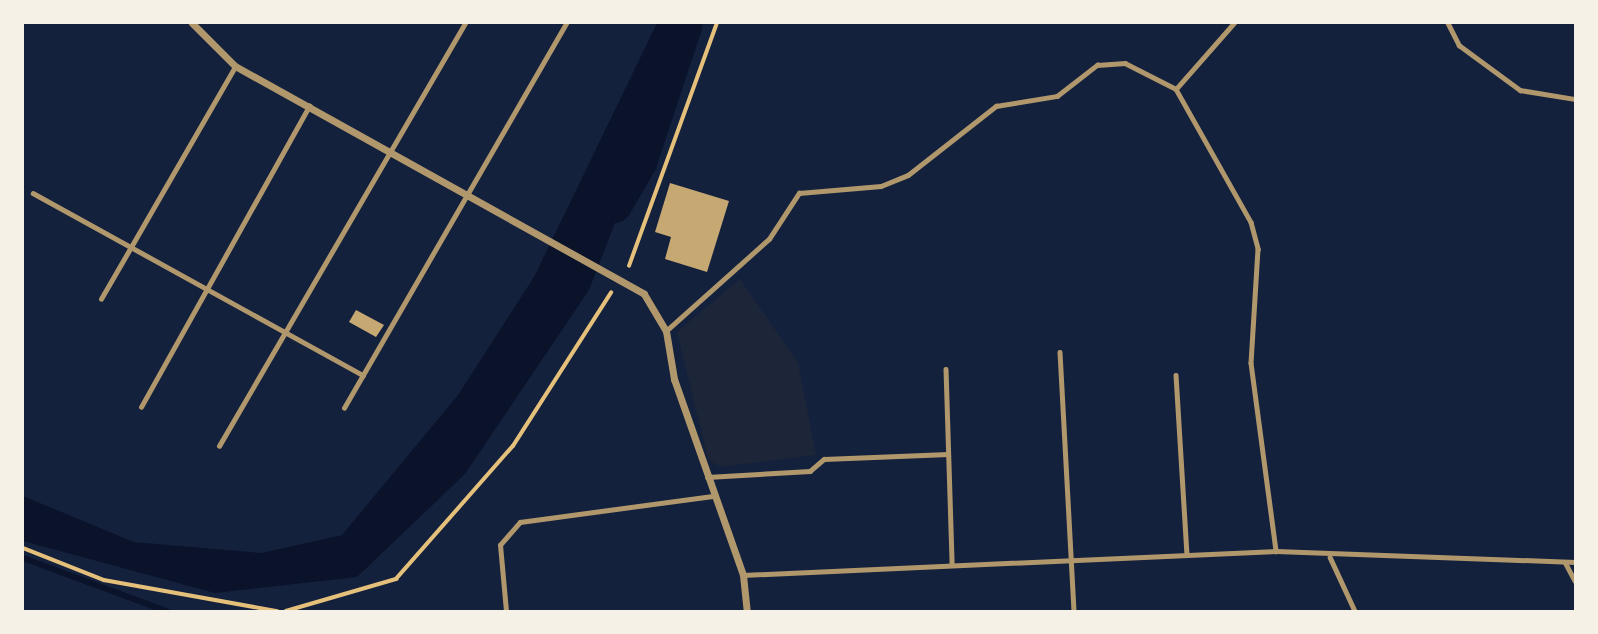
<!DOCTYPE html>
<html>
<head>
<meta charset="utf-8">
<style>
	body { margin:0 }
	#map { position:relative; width:1598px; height:634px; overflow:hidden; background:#14213d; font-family:"Public Sans",sans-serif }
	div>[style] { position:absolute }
	.green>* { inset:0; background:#1d2539 }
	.water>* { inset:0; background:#0b132b }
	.stream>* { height:6px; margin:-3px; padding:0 3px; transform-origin:3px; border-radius:3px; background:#0b132b }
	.river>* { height:35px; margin:-17.5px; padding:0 17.5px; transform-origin:17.5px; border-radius:17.5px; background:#0b132b }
	.building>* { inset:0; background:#c6a872 }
	.path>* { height:3.5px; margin:-1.75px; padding:0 1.75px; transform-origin:1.75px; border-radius:1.75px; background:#e5c07b }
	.service>* { height:4.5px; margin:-2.25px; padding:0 2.25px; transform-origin:2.25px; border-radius:2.25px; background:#b1986c }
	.minor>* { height:7px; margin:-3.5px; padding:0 3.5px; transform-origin:3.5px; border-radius:3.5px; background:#b1986c }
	span { translate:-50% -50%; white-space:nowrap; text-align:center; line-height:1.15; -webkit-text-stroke:5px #f6f1e7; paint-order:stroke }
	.frame { position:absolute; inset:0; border:24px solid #f6f1e7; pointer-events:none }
</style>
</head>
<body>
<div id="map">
	<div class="green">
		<i style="clip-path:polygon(740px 279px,798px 363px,816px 455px,720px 467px,708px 459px,677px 332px)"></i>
	</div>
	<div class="water">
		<i style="clip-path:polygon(657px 23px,693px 23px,589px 290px,465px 474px,357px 577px,215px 593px,23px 541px,23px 496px,134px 542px,261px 553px,342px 535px,458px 395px,534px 277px)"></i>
	</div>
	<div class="stream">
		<i style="left:23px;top:558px;width:153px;rotate:20.3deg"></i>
	</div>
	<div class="river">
		<i style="left:614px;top:205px;width:50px;rotate:-59.8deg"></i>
		<i style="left:639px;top:162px;width:146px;rotate:-71.7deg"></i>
	</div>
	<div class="building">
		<i style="clip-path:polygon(670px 183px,729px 201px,707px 272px,665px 259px,671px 237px,655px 232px)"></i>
		<i style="clip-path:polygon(356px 310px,384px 325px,376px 337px,349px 322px)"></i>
	</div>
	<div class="path">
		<i style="left:629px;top:266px;width:258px;rotate:-70.1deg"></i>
		<i style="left:23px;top:548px;width:87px;rotate:21.6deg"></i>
		<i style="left:104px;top:580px;width:176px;rotate:10.2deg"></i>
		<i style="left:286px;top:611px;width:115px;rotate:-16.2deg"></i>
		<i style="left:396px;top:579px;width:177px;rotate:-48.7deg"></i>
		<i style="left:513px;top:446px;width:182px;rotate:-57.4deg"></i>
	</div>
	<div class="service">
		<i style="left:1448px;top:23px;width:25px;rotate:63deg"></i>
		<i style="left:1459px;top:45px;width:76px;rotate:36.4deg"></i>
		<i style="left:1520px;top:90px;width:56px;rotate:9.3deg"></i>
		<i style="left:1176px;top:89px;width:153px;rotate:60.6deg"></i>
		<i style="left:1251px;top:222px;width:28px;rotate:75deg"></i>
		<i style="left:1258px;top:249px;width:114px;rotate:93.5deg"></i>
		<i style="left:1251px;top:363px;width:190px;rotate:82.4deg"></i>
		<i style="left:1176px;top:89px;width:88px;rotate:-48.7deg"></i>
		<i style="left:33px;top:193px;width:377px;rotate:28.9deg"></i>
		<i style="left:101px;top:299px;width:268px;rotate:-60deg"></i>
		<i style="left:666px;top:331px;width:138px;rotate:-41.8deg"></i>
		<i style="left:769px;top:239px;width:55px;rotate:-56.9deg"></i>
		<i style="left:799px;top:193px;width:82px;rotate:-4.9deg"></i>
		<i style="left:881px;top:186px;width:29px;rotate:-22deg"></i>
		<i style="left:908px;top:175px;width:112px;rotate:-38.1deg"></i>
		<i style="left:996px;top:106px;width:62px;rotate:-9.3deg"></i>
		<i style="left:1057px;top:96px;width:51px;rotate:-37.8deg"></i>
		<i style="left:1097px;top:65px;width:28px;rotate:-4deg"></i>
		<i style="left:1125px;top:63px;width:57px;rotate:27deg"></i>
		<i style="left:1060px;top:352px;width:259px;rotate:86.9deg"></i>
		<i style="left:946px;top:369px;width:196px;rotate:88.2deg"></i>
		<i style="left:1176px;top:375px;width:180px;rotate:86.5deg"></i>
		<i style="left:141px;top:407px;width:345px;rotate:-60.8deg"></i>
		<i style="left:344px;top:408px;width:444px;rotate:-60deg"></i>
		<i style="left:219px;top:446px;width:489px;rotate:-59.8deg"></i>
		<i style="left:707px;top:477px;width:103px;rotate:-3.3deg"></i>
		<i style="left:810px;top:471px;width:18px;rotate:-41deg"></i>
		<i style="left:824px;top:459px;width:124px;rotate:-2.3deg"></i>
		<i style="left:1330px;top:557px;width:60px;rotate:65.2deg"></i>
		<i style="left:1565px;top:562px;width:21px;rotate:62deg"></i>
		<i style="left:743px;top:575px;width:534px;rotate:-2.58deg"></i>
		<i style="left:1276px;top:551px;width:299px;rotate:2.1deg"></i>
		<i style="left:506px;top:611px;width:66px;rotate:-95.2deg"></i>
		<i style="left:500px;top:545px;width:30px;rotate:-49deg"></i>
		<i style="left:520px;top:522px;width:194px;rotate:-7.7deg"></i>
	</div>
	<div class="minor">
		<i style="left:192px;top:23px;width:61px;rotate:45deg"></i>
		<i style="left:235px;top:66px;width:468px;rotate:29.1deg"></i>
		<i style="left:644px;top:294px;width:43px;rotate:59.3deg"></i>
		<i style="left:666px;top:331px;width:49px;rotate:80.5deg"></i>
		<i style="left:674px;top:379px;width:208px;rotate:70.6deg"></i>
		<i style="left:743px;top:575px;width:36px;rotate:84deg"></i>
	</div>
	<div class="frame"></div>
</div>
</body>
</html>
